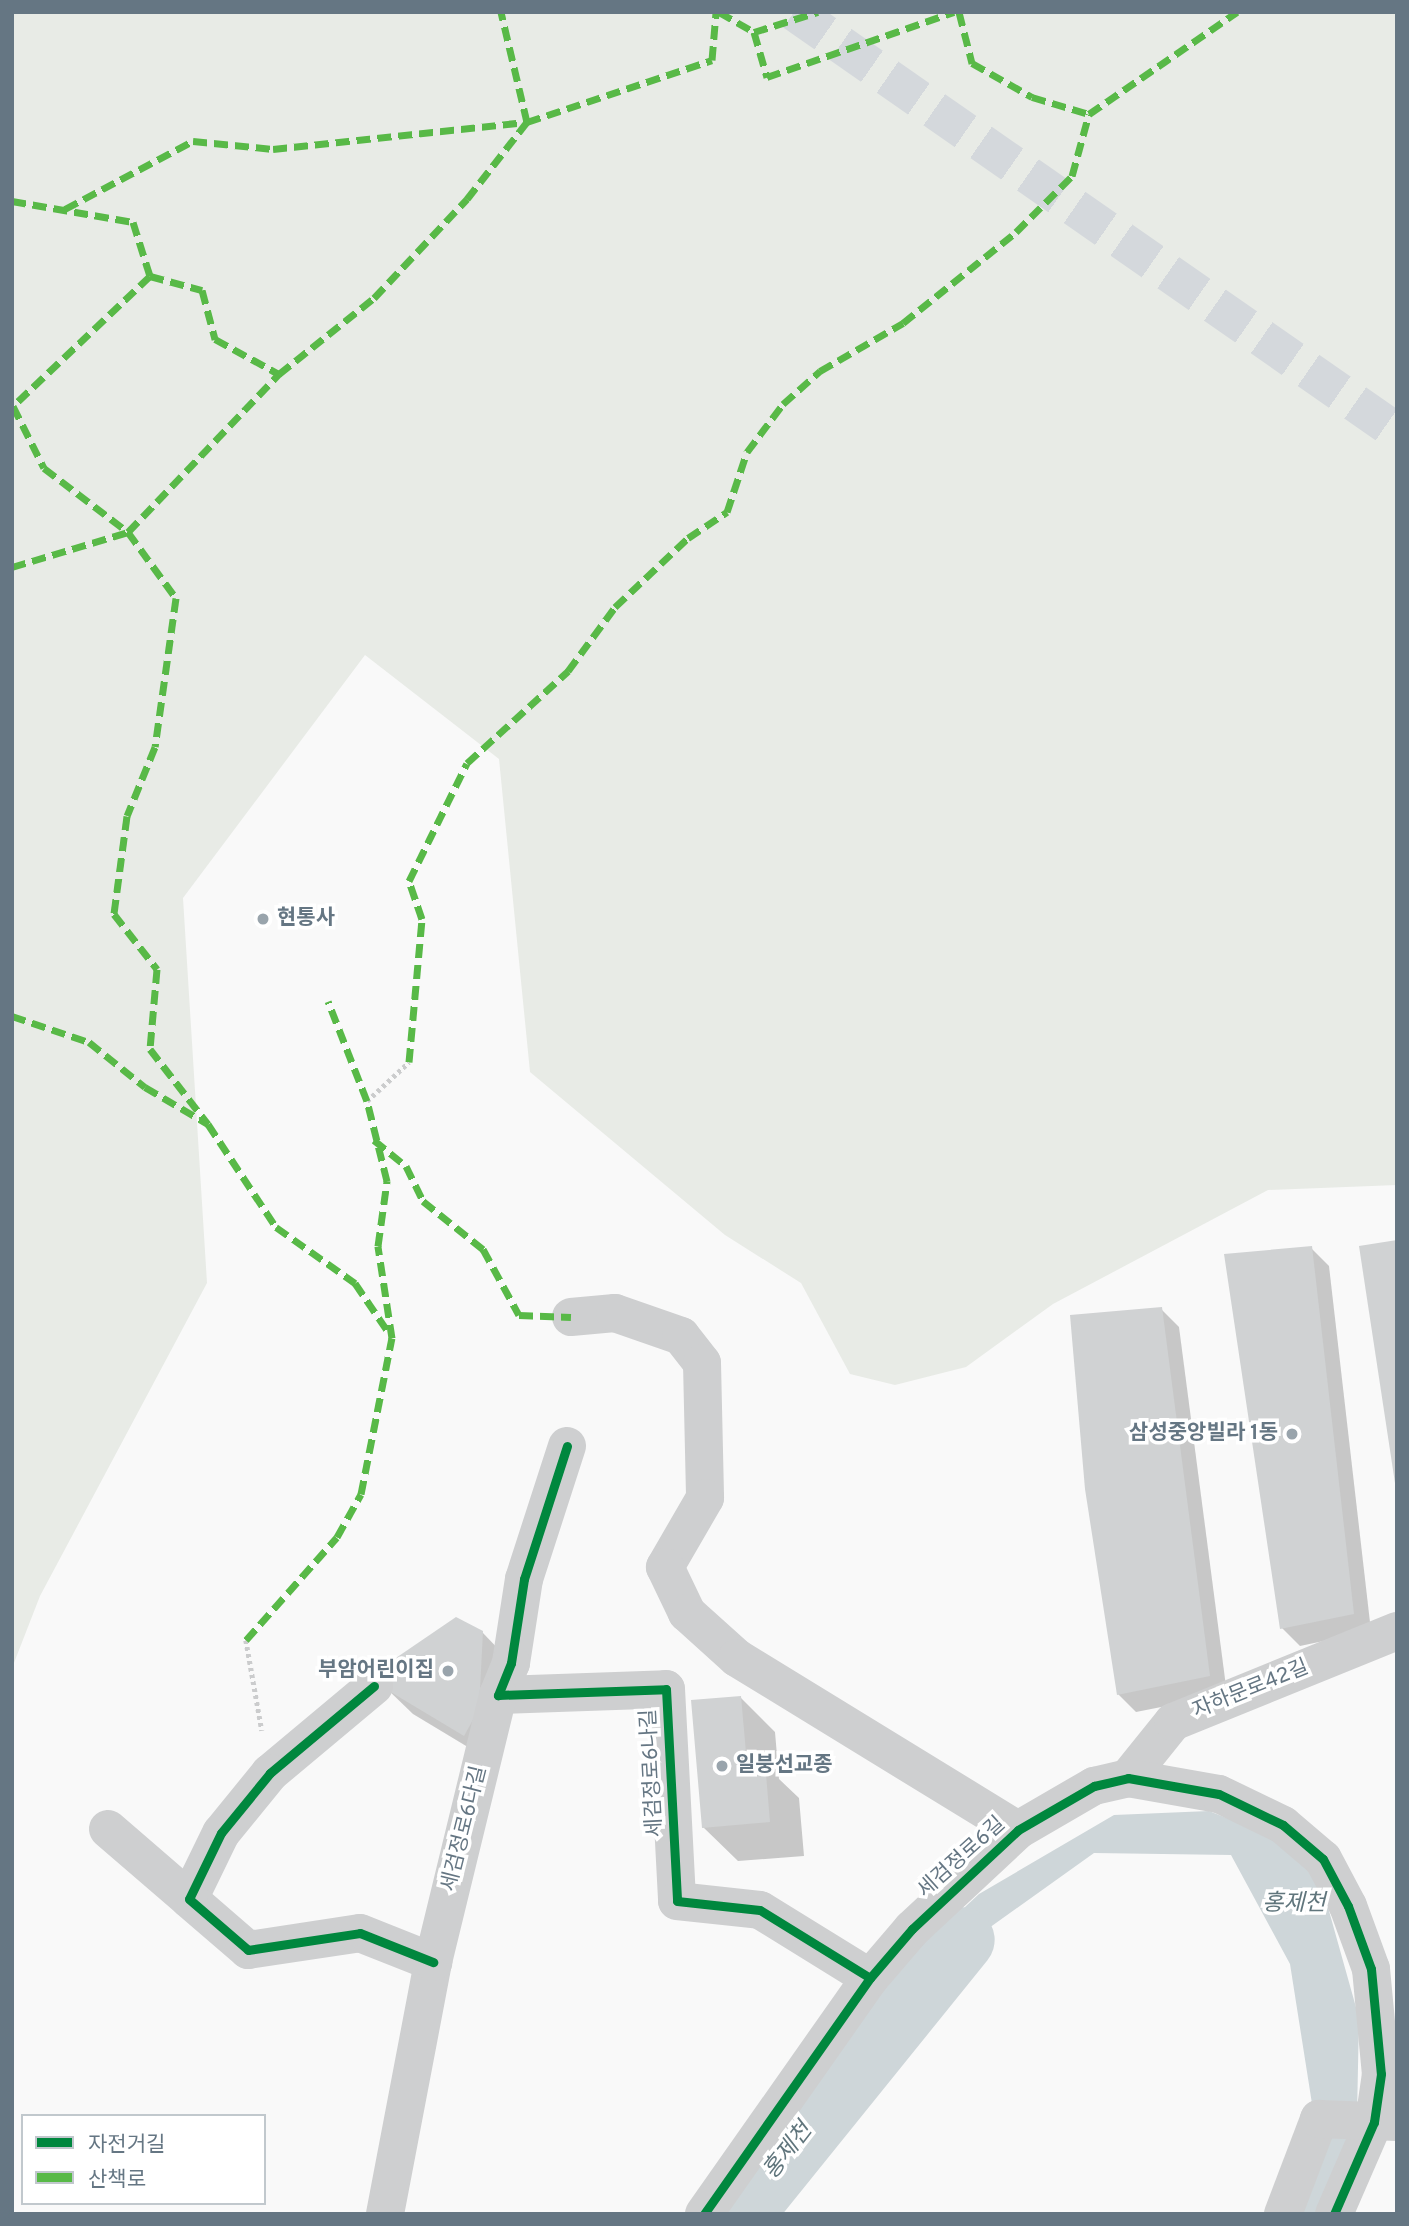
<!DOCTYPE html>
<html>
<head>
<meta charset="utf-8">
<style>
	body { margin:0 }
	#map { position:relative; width:1409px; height:2226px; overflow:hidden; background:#f9f9f9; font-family:Overpass,"Noto Sans KR",sans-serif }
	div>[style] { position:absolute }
	.green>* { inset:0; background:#e8ebe6 }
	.water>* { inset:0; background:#ced6d9 }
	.shadow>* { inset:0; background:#0003 }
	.river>* { height:65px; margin:-32.5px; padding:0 32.5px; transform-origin:32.5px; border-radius:32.5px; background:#ced6d9 }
	.building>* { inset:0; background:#d0d2d3 }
	.trunk-tunnel>* { height:38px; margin-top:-19px; transform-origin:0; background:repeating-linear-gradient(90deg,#d4d8dc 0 38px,transparent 0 57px) }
	.path>* { height:4.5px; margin-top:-2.25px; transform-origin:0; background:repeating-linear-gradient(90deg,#cbcccd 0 3.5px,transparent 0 7px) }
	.minor>* { height:38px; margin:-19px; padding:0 19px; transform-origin:19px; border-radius:19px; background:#cecfd0 }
	.quiet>* { height:7px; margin-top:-3.5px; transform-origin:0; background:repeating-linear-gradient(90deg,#58b947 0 14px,transparent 0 21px) }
	.cycleway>* { height:9px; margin:-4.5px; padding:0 4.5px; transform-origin:4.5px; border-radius:4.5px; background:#00873e }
	.dots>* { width:19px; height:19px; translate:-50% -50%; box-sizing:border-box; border:4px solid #fff; border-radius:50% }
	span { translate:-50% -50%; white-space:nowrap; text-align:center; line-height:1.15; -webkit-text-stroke:7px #fff; paint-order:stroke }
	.poi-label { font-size:21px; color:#657683; font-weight:700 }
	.left { translate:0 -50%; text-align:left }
	.right { translate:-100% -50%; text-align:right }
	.street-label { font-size:21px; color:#657683 }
	.water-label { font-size:23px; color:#60757c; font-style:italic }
	.frame { position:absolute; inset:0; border:14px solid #657683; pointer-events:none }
	.legend { position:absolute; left:21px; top:2114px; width:245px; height:91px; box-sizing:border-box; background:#fff; border:2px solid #c1c8cd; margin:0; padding:9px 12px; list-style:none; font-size:21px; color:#657683 }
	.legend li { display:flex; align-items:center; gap:14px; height:35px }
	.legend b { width:35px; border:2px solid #c1c8cd }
</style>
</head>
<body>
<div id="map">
	<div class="green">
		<i style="clip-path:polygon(12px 12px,1397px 12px,1397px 1185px,1268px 1190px,1053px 1304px,966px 1367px,895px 1385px,850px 1374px,801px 1283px,725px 1235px,530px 1072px,499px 759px,365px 655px,183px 898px,207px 1283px,40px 1596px,12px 1668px)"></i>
	</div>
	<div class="water">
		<i style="clip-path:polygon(1209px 1811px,1289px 1843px,1324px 1893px,1359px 2018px,1357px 2116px,1322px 2214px,1271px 2214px,1313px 2110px,1290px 1964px,1231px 1855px,1094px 1853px,968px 1943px,872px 2037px,729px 2214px,691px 2214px,867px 1998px,979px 1894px,1114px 1815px)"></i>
	</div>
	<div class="shadow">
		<i style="clip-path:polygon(1311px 1248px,1329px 1266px,1371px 1631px,1300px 1646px,1282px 1628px)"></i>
		<i style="clip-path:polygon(1161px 1309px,1179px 1327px,1227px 1694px,1136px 1712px,1118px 1694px)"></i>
		<i style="clip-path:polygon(482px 1632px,508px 1659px,491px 1761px,413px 1714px,386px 1688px)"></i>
		<i style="clip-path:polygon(740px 1697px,775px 1732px,779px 1779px,799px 1798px,804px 1856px,738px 1861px,703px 1827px)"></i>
	</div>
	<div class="river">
		<i style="left:740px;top:2214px;width:353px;rotate:-51.1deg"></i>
	</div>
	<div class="building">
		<i style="clip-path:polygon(1397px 1240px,1397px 1483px,1395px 1483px,1359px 1246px)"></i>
		<i style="clip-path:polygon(1312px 1246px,1354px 1614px,1280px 1629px,1224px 1254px)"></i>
		<i style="clip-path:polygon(1162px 1307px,1210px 1676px,1117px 1695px,1085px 1489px,1070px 1315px)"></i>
		<i style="clip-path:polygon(456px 1617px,483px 1631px,479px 1709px,464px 1736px,384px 1688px,390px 1662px)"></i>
		<i style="clip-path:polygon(741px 1696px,747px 1764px,765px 1762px,770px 1822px,702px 1828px,691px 1700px)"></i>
	</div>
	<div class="trunk-tunnel">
		<i style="left:794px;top:12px;width:735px;rotate:34.86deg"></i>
	</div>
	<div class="path">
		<i style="left:367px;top:1101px;width:57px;rotate:-42.9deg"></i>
		<i style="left:246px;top:1640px;width:92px;rotate:80deg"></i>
	</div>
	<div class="minor">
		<i style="left:571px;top:1317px;width:44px;rotate:-5.2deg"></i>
		<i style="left:615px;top:1313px;width:70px;rotate:19.2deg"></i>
		<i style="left:681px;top:1336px;width:34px;rotate:52deg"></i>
		<i style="left:702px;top:1363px;width:135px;rotate:88.7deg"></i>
		<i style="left:705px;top:1498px;width:80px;rotate:120.1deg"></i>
		<i style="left:665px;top:1567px;width:51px;rotate:64.4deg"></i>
		<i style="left:687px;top:1613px;width:67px;rotate:42deg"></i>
		<i style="left:737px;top:1658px;width:329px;rotate:31.5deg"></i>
		<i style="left:567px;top:1446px;width:140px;rotate:107.9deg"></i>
		<i style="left:524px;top:1579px;width:85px;rotate:98.8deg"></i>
		<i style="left:511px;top:1663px;width:35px;rotate:112deg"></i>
		<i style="left:498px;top:1695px;width:168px;rotate:-2deg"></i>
		<i style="left:666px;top:1689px;width:212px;rotate:87deg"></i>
		<i style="left:677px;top:1901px;width:83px;rotate:6.2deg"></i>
		<i style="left:760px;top:1910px;width:129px;rotate:31.7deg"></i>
		<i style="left:374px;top:1686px;width:136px;rotate:140.1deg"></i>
		<i style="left:270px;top:1773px;width:77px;rotate:129.2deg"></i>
		<i style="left:221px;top:1833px;width:73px;rotate:115.9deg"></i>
		<i style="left:189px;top:1899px;width:78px;rotate:40.8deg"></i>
		<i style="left:248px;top:1950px;width:113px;rotate:-8.6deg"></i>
		<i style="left:360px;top:1933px;width:79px;rotate:21.7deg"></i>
		<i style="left:1128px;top:1778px;width:72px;rotate:-51.2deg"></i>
		<i style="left:1173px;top:1722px;width:242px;rotate:-22.1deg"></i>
		<i style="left:108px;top:1829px;width:107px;rotate:40.8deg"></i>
		<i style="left:385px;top:2214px;width:257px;rotate:-79.2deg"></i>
		<i style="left:433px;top:1962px;width:275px;rotate:-76.3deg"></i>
		<i style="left:704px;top:2214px;width:289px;rotate:-54.9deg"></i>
		<i style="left:870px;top:1978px;width:65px;rotate:-49.4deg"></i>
		<i style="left:912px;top:1929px;width:145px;rotate:-43deg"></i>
		<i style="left:1018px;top:1830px;width:88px;rotate:-30.1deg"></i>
		<i style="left:1094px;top:1786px;width:35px;rotate:-13deg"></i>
		<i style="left:1128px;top:1778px;width:92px;rotate:10deg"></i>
		<i style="left:1219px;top:1794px;width:71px;rotate:25.8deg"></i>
		<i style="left:1283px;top:1825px;width:52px;rotate:40.4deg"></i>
		<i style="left:1323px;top:1859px;width:53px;rotate:62deg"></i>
		<i style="left:1348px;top:1906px;width:67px;rotate:69.9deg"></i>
		<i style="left:1371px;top:1969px;width:105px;rotate:84.6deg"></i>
		<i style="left:1381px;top:2074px;width:49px;rotate:98.3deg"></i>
		<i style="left:1374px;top:2122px;width:100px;rotate:113.5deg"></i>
		<i style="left:1283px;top:2214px;width:102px;rotate:-69.2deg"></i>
		<i style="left:1319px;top:2119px;width:78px;rotate:2.2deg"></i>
	</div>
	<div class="quiet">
		<i style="left:719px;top:12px;width:40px;rotate:29.7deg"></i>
		<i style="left:754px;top:32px;width:67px;rotate:-17.4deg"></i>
		<i style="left:959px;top:12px;width:53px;rotate:75.7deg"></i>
		<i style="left:972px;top:63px;width:69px;rotate:29.5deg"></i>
		<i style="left:1032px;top:97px;width:59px;rotate:16.6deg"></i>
		<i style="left:754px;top:32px;width:47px;rotate:73.9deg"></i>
		<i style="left:767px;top:77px;width:198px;rotate:-19.2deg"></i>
		<i style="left:12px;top:201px;width:123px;rotate:9.8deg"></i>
		<i style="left:133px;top:222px;width:57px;rotate:72.5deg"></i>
		<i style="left:150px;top:276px;width:54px;rotate:15.1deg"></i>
		<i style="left:202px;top:290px;width:51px;rotate:75.1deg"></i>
		<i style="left:215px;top:339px;width:73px;rotate:28.7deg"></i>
		<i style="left:65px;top:209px;width:145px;rotate:-28deg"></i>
		<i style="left:193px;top:141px;width:80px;rotate:5.7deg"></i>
		<i style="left:273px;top:149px;width:255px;rotate:-6.1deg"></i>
		<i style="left:527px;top:122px;width:195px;rotate:-18.5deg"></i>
		<i style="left:712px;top:60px;width:48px;rotate:-85.2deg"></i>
		<i style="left:150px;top:276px;width:189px;rotate:136.5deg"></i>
		<i style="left:13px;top:406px;width:69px;rotate:63.4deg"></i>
		<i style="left:44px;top:468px;width:106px;rotate:37.3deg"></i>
		<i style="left:128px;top:532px;width:82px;rotate:54deg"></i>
		<i style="left:176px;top:598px;width:150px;rotate:98deg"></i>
		<i style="left:155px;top:747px;width:74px;rotate:112.1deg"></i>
		<i style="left:127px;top:816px;width:99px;rotate:97.6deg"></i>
		<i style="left:114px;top:914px;width:70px;rotate:52deg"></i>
		<i style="left:157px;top:969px;width:80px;rotate:95deg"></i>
		<i style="left:150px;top:1049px;width:95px;rotate:52.3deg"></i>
		<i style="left:12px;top:567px;width:121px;rotate:-16.8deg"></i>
		<i style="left:128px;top:532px;width:219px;rotate:-46.3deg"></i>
		<i style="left:279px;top:374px;width:122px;rotate:-38.7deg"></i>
		<i style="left:374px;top:298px;width:136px;rotate:-46.8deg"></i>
		<i style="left:467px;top:199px;width:98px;rotate:-52.1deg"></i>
		<i style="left:527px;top:122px;width:113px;rotate:-103.3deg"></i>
		<i style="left:12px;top:1016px;width:81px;rotate:18.7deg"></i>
		<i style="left:89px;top:1042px;width:72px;rotate:38.8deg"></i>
		<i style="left:145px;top:1087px;width:73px;rotate:30.4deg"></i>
		<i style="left:208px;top:1124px;width:123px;rotate:56.6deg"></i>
		<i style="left:276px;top:1227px;width:97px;rotate:35.3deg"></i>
		<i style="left:355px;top:1283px;width:60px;rotate:55.8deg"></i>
		<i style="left:409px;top:1062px;width:144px;rotate:-84.8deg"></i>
		<i style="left:422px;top:919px;width:40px;rotate:-108.9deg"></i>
		<i style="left:409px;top:881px;width:131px;rotate:-63.8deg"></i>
		<i style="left:467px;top:763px;width:137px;rotate:-42.3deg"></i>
		<i style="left:568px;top:671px;width:79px;rotate:-53.7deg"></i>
		<i style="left:615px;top:607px;width:100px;rotate:-43.4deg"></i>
		<i style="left:688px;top:538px;width:47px;rotate:-33.7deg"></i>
		<i style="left:727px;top:512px;width:63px;rotate:-71.6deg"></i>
		<i style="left:747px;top:452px;width:60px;rotate:-53.1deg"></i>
		<i style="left:783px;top:404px;width:50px;rotate:-41.7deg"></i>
		<i style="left:820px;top:371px;width:96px;rotate:-30deg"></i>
		<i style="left:903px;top:323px;width:145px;rotate:-38.8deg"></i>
		<i style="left:1016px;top:232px;width:79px;rotate:-45deg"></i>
		<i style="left:1072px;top:176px;width:64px;rotate:-74.7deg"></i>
		<i style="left:1089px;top:114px;width:180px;rotate:-34.6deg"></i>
		<i style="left:374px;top:1140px;width:41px;rotate:39.1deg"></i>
		<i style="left:406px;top:1166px;width:39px;rotate:64deg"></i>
		<i style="left:423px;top:1201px;width:77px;rotate:38.7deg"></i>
		<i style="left:483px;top:1249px;width:75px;rotate:61.4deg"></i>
		<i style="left:519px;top:1315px;width:52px;rotate:2.2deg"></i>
		<i style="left:246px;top:1640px;width:137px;rotate:-48.5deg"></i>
		<i style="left:337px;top:1537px;width:49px;rotate:-60.8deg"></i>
		<i style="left:361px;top:1494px;width:159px;rotate:-78.8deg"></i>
		<i style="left:392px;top:1338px;width:93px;rotate:-98.7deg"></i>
		<i style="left:378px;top:1246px;width:66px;rotate:-82.1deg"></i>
		<i style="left:387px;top:1181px;width:82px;rotate:-104deg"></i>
		<i style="left:367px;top:1101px;width:107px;rotate:-111.3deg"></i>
	</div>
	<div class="cycleway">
		<i style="left:567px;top:1446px;width:140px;rotate:107.9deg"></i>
		<i style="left:524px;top:1579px;width:85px;rotate:98.8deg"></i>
		<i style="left:511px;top:1663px;width:35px;rotate:112deg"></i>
		<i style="left:498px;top:1695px;width:168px;rotate:-2deg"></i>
		<i style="left:666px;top:1689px;width:212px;rotate:87deg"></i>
		<i style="left:677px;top:1901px;width:83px;rotate:6.2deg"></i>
		<i style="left:760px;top:1910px;width:129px;rotate:31.7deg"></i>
		<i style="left:374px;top:1686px;width:136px;rotate:140.1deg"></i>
		<i style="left:270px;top:1773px;width:77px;rotate:129.2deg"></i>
		<i style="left:221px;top:1833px;width:73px;rotate:115.9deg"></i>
		<i style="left:189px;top:1899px;width:78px;rotate:40.8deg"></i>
		<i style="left:248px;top:1950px;width:113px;rotate:-8.6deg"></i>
		<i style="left:360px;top:1933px;width:79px;rotate:21.7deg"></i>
		<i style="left:704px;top:2214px;width:289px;rotate:-54.9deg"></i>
		<i style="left:870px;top:1978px;width:65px;rotate:-49.4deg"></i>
		<i style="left:912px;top:1929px;width:145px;rotate:-43deg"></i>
		<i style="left:1018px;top:1830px;width:88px;rotate:-30.1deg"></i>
		<i style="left:1094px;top:1786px;width:35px;rotate:-13deg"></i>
		<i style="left:1128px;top:1778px;width:92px;rotate:10deg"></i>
		<i style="left:1219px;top:1794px;width:71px;rotate:25.8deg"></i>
		<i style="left:1283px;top:1825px;width:52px;rotate:40.4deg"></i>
		<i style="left:1323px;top:1859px;width:53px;rotate:62deg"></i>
		<i style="left:1348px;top:1906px;width:67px;rotate:69.9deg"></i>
		<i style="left:1371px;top:1969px;width:105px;rotate:84.6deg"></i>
		<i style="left:1381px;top:2074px;width:49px;rotate:98.3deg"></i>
		<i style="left:1374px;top:2122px;width:100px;rotate:113.5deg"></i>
	</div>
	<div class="dots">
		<i style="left:263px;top:919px;background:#99a4ac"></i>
		<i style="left:1292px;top:1434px;background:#99a4ac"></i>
		<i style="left:448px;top:1671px;background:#99a4ac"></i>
		<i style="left:722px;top:1766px;background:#99a4ac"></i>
	</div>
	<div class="poi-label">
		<span class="left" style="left:277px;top:919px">현통사</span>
		<span class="right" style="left:1278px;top:1434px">삼성중앙빌라 1동</span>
		<span class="right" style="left:434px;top:1671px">부암어린이집</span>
		<span class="left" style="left:736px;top:1766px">일붕선교종</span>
	</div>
	<div class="street-label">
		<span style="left:1251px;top:1690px;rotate:-22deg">자하문로42길</span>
		<span style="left:653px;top:1773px;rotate:-93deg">세검정로6나길</span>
		<span style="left:465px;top:1829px;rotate:-76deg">세검정로6다길</span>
		<span style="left:962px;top:1858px;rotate:-42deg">세검정로6길</span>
	</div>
	<div class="water-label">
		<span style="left:1294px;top:1905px">홍제천</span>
		<span style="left:789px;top:2152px;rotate:-52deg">홍제천</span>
	</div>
	<div class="frame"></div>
	<ul class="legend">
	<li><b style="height:9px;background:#00873e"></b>자전거길</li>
	<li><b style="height:9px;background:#58b947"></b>산책로</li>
	</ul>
</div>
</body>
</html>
